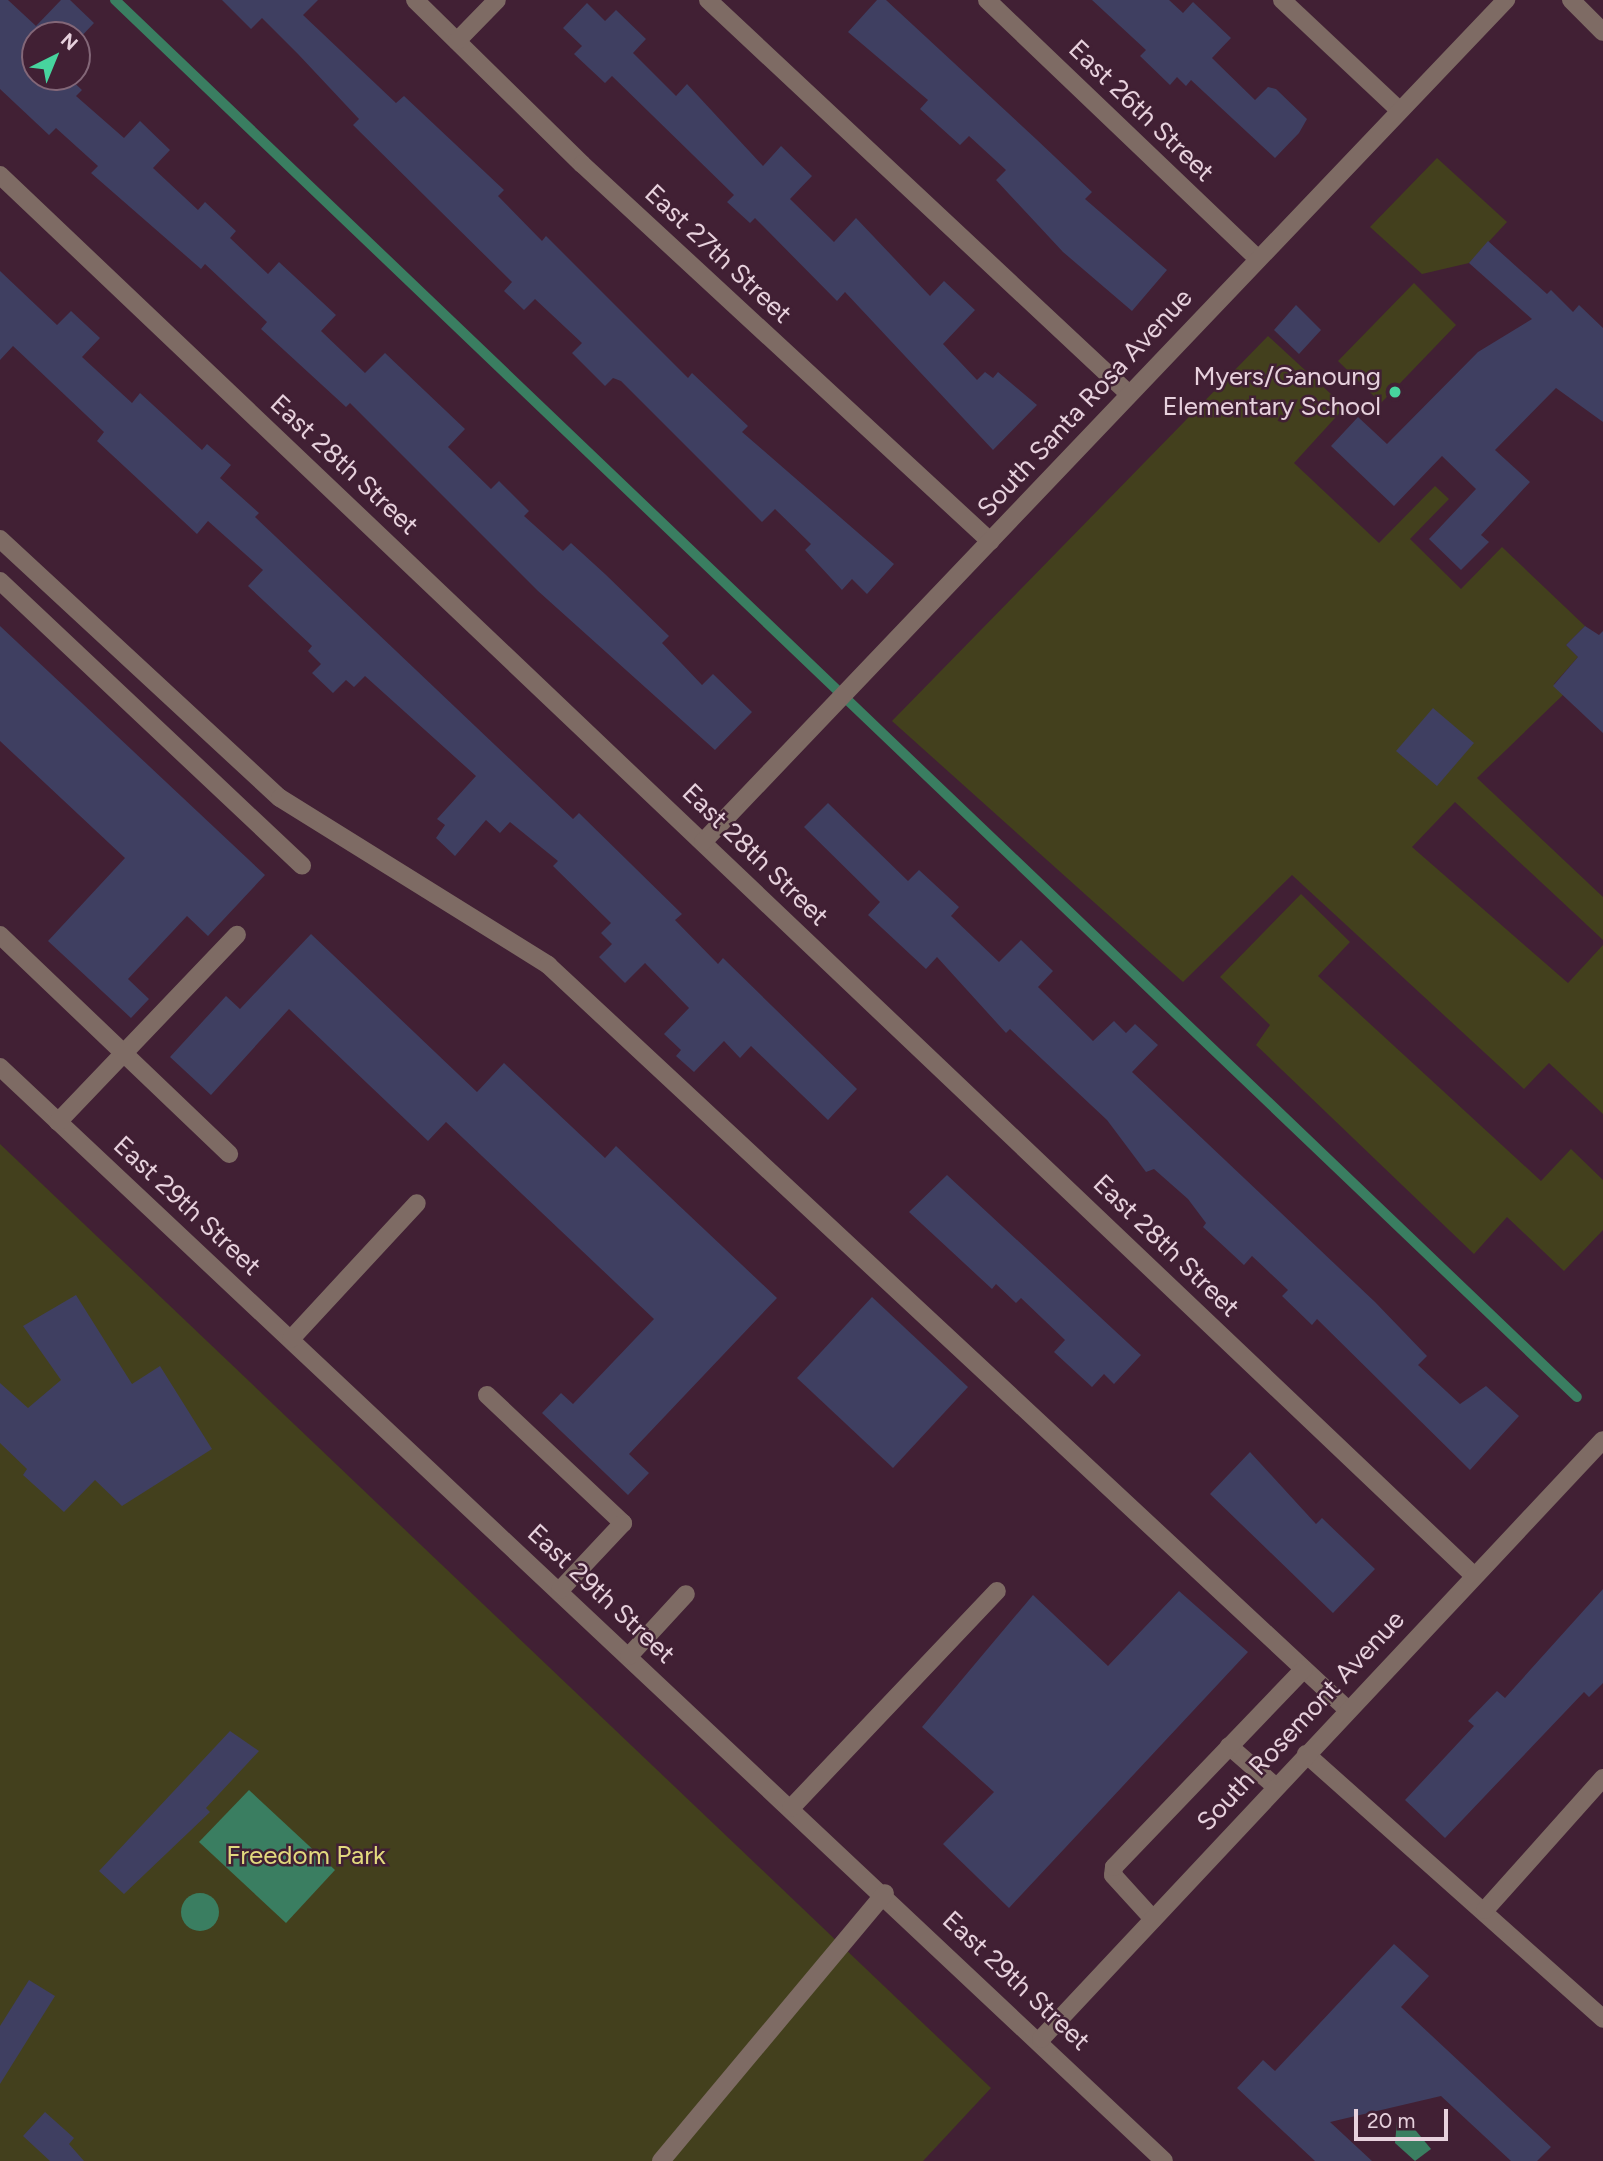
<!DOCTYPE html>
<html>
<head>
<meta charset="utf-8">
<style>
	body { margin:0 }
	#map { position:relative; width:1603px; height:2161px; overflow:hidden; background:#412034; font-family:Figtree,sans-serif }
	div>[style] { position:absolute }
	.green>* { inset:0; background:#43401d }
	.water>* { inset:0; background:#3a7e61 }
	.round { border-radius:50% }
	.stream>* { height:10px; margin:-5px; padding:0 5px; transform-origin:5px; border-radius:5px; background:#3a7e61 }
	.building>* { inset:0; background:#3f3f61 }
	.minor>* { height:18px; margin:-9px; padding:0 9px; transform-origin:9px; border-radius:9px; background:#7e6b64 }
	.dots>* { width:19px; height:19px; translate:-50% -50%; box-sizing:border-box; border:4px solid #412034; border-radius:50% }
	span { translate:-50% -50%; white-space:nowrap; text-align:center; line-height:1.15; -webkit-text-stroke:5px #412034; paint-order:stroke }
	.street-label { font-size:26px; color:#e7d1dd }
	.poi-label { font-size:26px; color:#e7d1dd }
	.right { translate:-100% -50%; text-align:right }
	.park-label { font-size:26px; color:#e2d97e }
	.north { position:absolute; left:21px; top:21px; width:70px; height:70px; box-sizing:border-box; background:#412034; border:2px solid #836778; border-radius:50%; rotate:43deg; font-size:19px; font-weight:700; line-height:28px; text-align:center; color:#e7d1dd }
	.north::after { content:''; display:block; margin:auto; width:24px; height:32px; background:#47d49e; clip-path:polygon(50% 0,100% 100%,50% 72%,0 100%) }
	.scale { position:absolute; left:1354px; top:2109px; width:94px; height:32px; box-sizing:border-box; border:4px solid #e7d1dd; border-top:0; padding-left:9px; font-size:21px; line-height:24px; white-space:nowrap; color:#e7d1dd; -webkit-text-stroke:5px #412034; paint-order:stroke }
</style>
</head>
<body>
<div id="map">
	<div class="green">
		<i style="clip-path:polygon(1437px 158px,1507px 222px,1469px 263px,1422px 274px,1370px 227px)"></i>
		<i style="clip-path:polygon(1414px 283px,1456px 325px,1381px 403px,1338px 361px)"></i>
		<i style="clip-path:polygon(1268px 336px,1345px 407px,1294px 463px,1379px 543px,1435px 486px,1449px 499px,1410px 539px,1461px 589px,1502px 547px,1585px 626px,1566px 645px,1578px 657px,1554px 684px,1564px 694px,1477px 778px,1603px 897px,1603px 940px,1455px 802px,1412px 847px,1568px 983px,1603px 945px,1603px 1114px,1549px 1063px,1524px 1089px,1292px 875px,1183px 982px,892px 721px)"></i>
		<i style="clip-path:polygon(1301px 894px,1350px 942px,1318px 976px,1541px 1181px,1571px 1149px,1603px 1180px,1603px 1230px,1564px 1271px,1507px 1217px,1474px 1254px,1256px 1045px,1270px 1025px,1220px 977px)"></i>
		<i style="clip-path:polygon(0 1144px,991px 2088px,923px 2161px,0 2161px)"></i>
	</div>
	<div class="water">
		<i style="clip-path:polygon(249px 1790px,335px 1870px,286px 1923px,199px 1842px)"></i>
		<i class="round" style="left:181px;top:1893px;width:38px;height:38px"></i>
		<i style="clip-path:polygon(1407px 2120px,1431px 2149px,1415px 2161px,1395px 2143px,1397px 2121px)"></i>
	</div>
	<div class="stream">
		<i style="left:115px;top:0;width:2022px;rotate:43.7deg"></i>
	</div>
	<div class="building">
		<i style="clip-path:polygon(0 0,8px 0,36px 26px,61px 0,70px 0,94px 23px,77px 41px,77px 35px,35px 35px,35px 77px,68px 77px,82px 90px,76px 96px,124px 138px,140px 121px,170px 150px,153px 168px,198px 210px,205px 202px,236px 231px,230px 238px,268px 274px,279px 262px,336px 315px,321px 331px,365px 373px,385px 353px,465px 429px,448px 447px,491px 489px,499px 481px,529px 511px,524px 516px,563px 551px,571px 543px,605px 574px,669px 636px,662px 643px,702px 685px,713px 674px,752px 712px,715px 750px,538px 591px,350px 403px,346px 407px,261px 329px,267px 322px,205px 264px,201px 269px,91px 173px,98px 166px,56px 128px,49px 135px,0 89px)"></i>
		<i style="clip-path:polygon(222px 0,318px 0,303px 15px,396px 103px,404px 96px,504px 190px,498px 196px,542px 241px,546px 236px,688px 378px,692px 373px,748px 426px,742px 432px,894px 564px,867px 594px,852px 579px,842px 590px,805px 550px,811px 544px,775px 509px,762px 522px,621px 381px,613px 378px,605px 386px,572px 353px,582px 343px,535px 299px,524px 310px,504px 291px,512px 282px,353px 125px,359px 119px,298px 54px,262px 18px,251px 29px)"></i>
		<i style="clip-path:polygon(877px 0,886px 0,1036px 139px,1092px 192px,1085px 199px,1167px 270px,1132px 311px,1063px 252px,996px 180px,1006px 170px,969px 136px,960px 145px,920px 109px,928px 100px,848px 32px)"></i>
		<i style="clip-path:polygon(1092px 0,1169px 0,1183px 13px,1193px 2px,1231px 38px,1212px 58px,1255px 100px,1268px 87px,1276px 89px,1307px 119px,1299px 133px,1275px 158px,1191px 80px,1186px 86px,1177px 77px,1170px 85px,1140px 56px,1146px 50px)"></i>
		<i style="clip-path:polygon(587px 3px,605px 21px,616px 10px,646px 39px,633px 53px,676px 96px,687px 84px,763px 166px,781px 146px,812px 176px,790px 199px,834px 242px,856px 218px,930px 296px,944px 281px,975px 310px,943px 344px,977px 380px,985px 372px,993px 378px,998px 372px,1037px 405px,993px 450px,845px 292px,837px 301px,755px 218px,750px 223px,727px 202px,734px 195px,612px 76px,605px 83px,574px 54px,582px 46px,563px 28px)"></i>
		<i style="clip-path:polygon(1488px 241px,1547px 294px,1551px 290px,1573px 312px,1579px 305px,1603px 328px,1603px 422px,1556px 388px,1495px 450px,1530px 482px,1481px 535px,1489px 542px,1461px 570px,1429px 539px,1476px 489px,1442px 456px,1394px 506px,1331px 446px,1358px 417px,1387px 444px,1478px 352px,1532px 319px,1469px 263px)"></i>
		<i style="clip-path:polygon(0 271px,57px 325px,71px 311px,100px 338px,82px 357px,132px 403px,140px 393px,202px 450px,207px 444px,231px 465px,220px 478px,259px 513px,255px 517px,573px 819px,579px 813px,682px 914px,675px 920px,718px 964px,723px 958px,857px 1089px,828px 1120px,751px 1046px,740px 1058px,724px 1041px,694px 1072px,676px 1056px,681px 1050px,664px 1034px,689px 1008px,645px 963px,625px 983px,599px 957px,612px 944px,601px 933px,611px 923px,553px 866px,558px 861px,510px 822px,500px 833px,486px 820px,455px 856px,436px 838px,445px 825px,437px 819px,476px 776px,365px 676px,354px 687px,346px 680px,333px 693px,312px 673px,321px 664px,308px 651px,312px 646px,248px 586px,263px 570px,208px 521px,197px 534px,97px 441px,104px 432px,13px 346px,0 360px)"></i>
		<i style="clip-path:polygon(1296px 305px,1321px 330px,1299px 354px,1274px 330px)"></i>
		<i style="clip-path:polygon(0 626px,265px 875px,208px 936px,187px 916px,128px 979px,149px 999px,131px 1018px,48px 941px,125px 858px,0 741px)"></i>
		<i style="clip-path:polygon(1585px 626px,1599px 635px,1603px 631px,1603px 733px,1553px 686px,1578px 657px,1566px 645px)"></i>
		<i style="clip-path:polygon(1433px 708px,1474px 743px,1437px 786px,1396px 751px)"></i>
		<i style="clip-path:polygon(828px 803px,908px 881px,919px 870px,959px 907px,951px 916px,999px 962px,1021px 940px,1053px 971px,1038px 987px,1093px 1041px,1114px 1021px,1126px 1033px,1135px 1024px,1158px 1045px,1132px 1072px,1375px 1302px,1427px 1356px,1418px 1365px,1460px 1404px,1486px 1386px,1519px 1416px,1470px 1470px,1317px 1319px,1312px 1325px,1282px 1296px,1288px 1290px,1252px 1256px,1244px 1265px,1203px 1227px,1206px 1223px,1188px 1199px,1154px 1169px,1146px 1172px,1107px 1120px,1010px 1029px,1006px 1033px,937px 957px,926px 969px,868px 915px,880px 902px,804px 827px)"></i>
		<i style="clip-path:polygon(311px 934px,477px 1092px,504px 1063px,605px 1158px,616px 1146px,777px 1298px,629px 1454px,649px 1473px,628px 1495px,542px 1413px,561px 1393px,573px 1404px,654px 1319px,446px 1122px,428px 1141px,289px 1009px,211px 1095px,170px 1057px,226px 996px,240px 1009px)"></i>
		<i style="clip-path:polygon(947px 1175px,1141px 1355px,1114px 1384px,1104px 1374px,1092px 1387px,1054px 1352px,1065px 1340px,1021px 1298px,1016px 1303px,996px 1284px,992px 1289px,909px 1212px)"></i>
		<i style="clip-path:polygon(76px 1295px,132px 1384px,160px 1366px,212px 1449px,122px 1506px,95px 1480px,64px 1512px,23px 1475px,27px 1469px,0 1443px,0 1383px,28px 1408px,61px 1380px,23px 1326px)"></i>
		<i style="clip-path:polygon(872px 1297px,968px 1387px,893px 1468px,797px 1378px)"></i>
		<i style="clip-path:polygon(1250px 1452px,1316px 1524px,1322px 1518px,1375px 1569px,1333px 1613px,1210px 1494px)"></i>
		<i style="clip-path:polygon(1603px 1589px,1603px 1683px,1589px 1697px,1584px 1692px,1445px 1838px,1405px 1800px,1474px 1726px,1468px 1721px,1497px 1691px,1505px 1698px)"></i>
		<i style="clip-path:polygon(1179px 1591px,1248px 1652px,1009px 1908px,943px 1844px,994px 1792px,922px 1727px,1033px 1595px,1108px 1666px)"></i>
		<i style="clip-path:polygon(230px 1731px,259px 1751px,206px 1808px,210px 1812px,124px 1894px,99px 1871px)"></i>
		<i style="clip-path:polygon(1394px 1944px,1429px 1976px,1401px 2007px,1551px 2147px,1537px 2161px,1511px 2161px,1441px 2096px,1330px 2122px,1372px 2161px,1315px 2161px,1237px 2088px,1263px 2060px,1275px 2071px)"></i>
		<i style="clip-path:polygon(29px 1980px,55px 1996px,0 2084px,0 2026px)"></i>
		<i style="clip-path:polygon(45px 2112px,74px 2138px,69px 2144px,84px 2161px,50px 2161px,23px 2136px)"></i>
	</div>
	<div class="minor">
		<i style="left:415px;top:0;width:234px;rotate:44.5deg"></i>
		<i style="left:582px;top:164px;width:556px;rotate:42.74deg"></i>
		<i style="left:708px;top:0;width:575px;rotate:43.1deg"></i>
		<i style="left:987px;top:0;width:375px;rotate:43.7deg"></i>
		<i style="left:1282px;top:0;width:161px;rotate:43.2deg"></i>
		<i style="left:1571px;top:0;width:45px;rotate:45deg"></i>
		<i style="left:457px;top:41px;width:57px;rotate:-45.7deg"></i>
		<i style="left:0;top:175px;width:2032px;rotate:43.54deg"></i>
		<i style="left:0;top:539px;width:381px;rotate:42.8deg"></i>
		<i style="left:280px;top:798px;width:316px;rotate:31.9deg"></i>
		<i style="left:548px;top:965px;width:1093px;rotate:42.96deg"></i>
		<i style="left:0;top:581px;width:415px;rotate:43.3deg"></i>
		<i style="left:703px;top:842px;width:1164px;rotate:-46.36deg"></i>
		<i style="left:0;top:935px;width:317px;rotate:43.7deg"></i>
		<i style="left:0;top:1067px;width:1597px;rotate:43.22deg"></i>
		<i style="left:58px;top:1122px;width:259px;rotate:-46.3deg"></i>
		<i style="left:291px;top:1339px;width:185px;rotate:-47.2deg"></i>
		<i style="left:487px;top:1395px;width:187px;rotate:43.3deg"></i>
		<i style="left:623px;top:1523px;width:92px;rotate:133.2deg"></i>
		<i style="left:629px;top:1656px;width:84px;rotate:-47.4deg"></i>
		<i style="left:1229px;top:1746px;width:62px;rotate:41.1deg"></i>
		<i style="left:1306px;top:1754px;width:398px;rotate:41.7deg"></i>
		<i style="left:791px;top:1808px;width:299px;rotate:-46.5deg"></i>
		<i style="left:1485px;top:1910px;width:177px;rotate:-48.2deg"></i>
		<i style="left:1153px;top:1919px;width:59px;rotate:-132.3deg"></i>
		<i style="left:1113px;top:1875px;width:8px;rotate:-83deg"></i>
		<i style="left:1114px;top:1867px;width:274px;rotate:-46.2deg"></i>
		<i style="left:1041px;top:2039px;width:821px;rotate:-46.83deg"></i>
		<i style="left:661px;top:2161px;width:349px;rotate:-50.1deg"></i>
	</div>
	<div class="dots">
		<i style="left:1395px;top:392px;background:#47d49e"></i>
	</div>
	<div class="street-label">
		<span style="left:1141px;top:111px;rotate:44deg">East 26th Street</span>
		<span style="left:718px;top:254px;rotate:43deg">East 27th Street</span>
		<span style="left:1085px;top:403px;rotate:-47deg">South Santa Rosa Avenue</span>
		<span style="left:344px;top:465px;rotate:43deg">East 28th Street</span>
		<span style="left:755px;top:855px;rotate:44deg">East 28th Street</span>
		<span style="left:187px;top:1206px;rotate:43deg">East 29th Street</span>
		<span style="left:1166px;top:1246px;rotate:44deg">East 28th Street</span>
		<span style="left:601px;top:1594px;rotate:43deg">East 29th Street</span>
		<span style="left:1301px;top:1721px;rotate:-47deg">South Rosemont Avenue</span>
		<span style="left:1016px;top:1981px;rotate:43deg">East 29th Street</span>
	</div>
	<div class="poi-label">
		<span class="right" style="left:1381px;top:392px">Myers/Ganoung<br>Elementary School</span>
	</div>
	<div class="park-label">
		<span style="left:306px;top:1856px">Freedom Park</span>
	</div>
	<div class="north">N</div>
	<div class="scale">20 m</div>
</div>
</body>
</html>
